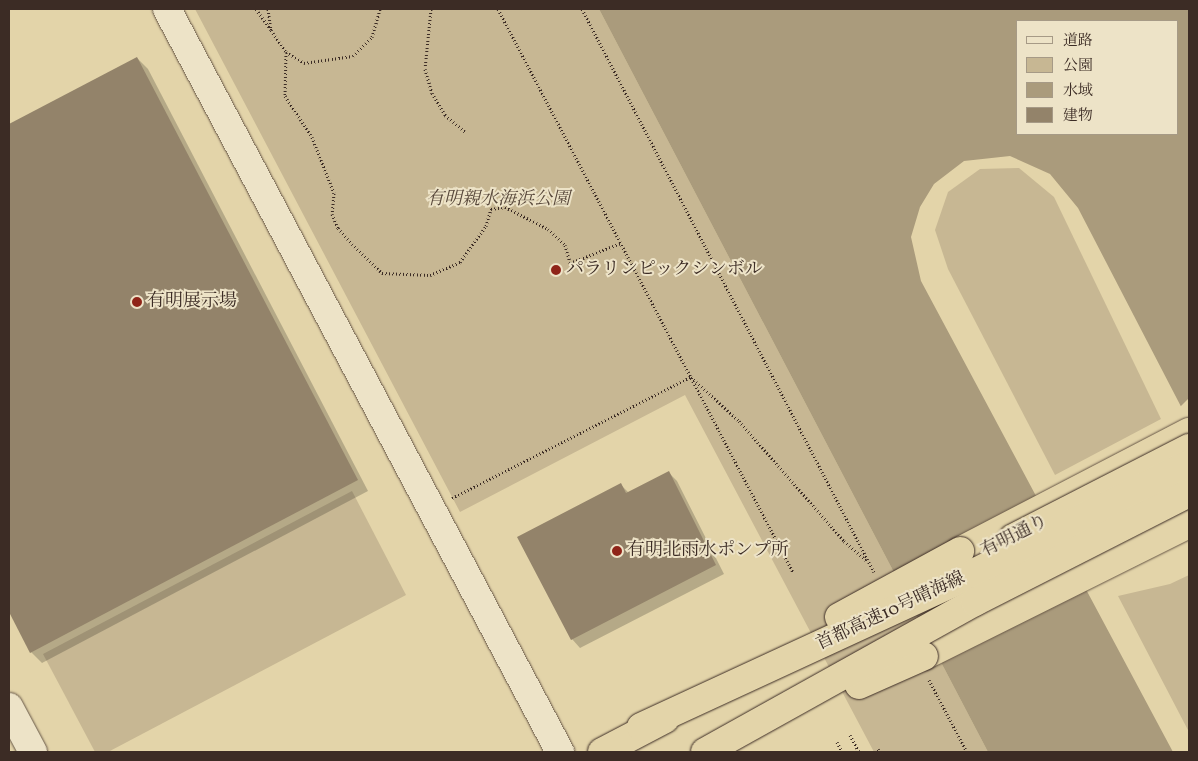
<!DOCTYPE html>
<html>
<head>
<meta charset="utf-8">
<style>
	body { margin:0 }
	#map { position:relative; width:1198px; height:761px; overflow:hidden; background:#e3d4a9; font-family:Vollkorn,"Noto Serif JP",serif }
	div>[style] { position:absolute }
	.green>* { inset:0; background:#c7b793 }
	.water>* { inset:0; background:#aa9b7c }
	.pier>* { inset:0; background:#e3d4a9 }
	.shadow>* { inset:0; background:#0003 }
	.building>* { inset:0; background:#93836a }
	.path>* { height:3px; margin-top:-1.5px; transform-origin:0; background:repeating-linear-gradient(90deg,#3c2c25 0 1px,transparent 0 3.5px) }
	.roads { filter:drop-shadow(0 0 1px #665646) drop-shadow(0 0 1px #665646) }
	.minor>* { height:28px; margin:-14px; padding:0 14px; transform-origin:14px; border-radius:14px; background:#ede3c7 }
	.highway>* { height:28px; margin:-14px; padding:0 14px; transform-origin:14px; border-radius:14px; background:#e3d4a9 }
	.bridges { filter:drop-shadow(0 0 1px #3c2c25) drop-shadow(0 0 1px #3c2c25) }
	.major-bridge>* { height:28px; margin:-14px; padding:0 14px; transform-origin:14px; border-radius:14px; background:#e3d4a9 }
	.highway-bridge>* { height:28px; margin:-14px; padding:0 14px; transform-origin:14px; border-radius:14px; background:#e3d4a9 }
	.dots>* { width:14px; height:14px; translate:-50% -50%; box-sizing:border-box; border:2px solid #ede3c7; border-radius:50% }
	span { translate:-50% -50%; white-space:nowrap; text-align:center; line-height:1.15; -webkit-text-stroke:4px #ede3c7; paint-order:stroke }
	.park-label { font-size:18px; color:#58483b; font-style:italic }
	.poi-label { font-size:18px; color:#3c2c25 }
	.left { translate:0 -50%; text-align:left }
	.street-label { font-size:18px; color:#3c2c25 }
	.frame { position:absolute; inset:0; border:10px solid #3c2c25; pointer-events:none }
	.legend { position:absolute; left:1016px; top:20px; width:162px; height:115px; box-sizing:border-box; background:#ede3c7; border:1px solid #a69a86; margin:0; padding:6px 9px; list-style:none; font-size:15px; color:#3c2c25 }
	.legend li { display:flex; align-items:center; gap:10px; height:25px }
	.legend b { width:25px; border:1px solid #a69a86 }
</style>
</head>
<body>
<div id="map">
	<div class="green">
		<i style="clip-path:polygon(195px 9px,599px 9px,988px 752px,874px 752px,685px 395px,460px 512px)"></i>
		<i style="clip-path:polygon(1019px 168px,1054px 197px,1161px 419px,1055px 475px,948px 269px,935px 230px,948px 192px,980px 169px)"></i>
		<i style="clip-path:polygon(352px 491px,406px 595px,108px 752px,95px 752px,43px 654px)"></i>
		<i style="clip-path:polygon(1189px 575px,1189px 732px,1118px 596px,1170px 584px)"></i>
	</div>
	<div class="water">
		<i style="clip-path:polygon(evenodd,599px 9px,1189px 9px,1189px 422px,1078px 208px,1050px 174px,1010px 156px,964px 161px,934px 184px,920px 207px,911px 237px,921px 281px,1173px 752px,988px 752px,599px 9px,1017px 21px,1177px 21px,1177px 134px,1017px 134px,1017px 21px)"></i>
	</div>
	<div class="pier">
		<i style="clip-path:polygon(1189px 398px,1189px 425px,1179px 408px)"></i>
	</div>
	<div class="shadow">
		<i style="clip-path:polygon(137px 58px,148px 69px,368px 491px,42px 663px,31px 652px,9px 610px,9px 126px)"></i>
		<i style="clip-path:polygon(669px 473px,677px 481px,724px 574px,580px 648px,572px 639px,620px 484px,629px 493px)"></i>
	</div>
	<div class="building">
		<i style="clip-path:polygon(137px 57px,358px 480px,30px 653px,9px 612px,9px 124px)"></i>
		<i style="clip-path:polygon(669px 471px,716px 565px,571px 640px,517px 537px,621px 483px,626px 493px)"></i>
	</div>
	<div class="path">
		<i style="left:256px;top:9px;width:26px;rotate:54deg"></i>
		<i style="left:268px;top:9px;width:21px;rotate:82deg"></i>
		<i style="left:271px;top:30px;width:27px;rotate:56deg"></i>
		<i style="left:286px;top:52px;width:21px;rotate:31deg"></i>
		<i style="left:304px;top:63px;width:49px;rotate:-8.1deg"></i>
		<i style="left:353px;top:56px;width:27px;rotate:-45deg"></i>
		<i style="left:372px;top:37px;width:29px;rotate:-74deg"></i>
		<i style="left:431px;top:9px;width:60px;rotate:95.7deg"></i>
		<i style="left:425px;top:69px;width:25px;rotate:74deg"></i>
		<i style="left:432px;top:93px;width:26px;rotate:59deg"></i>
		<i style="left:445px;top:115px;width:26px;rotate:40deg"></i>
		<i style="left:498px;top:9px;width:636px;rotate:62.35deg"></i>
		<i style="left:582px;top:9px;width:634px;rotate:62.59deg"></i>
		<i style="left:286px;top:52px;width:44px;rotate:91.3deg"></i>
		<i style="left:285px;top:96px;width:49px;rotate:56.6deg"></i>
		<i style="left:312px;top:137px;width:60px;rotate:68.6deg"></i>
		<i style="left:334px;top:193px;width:21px;rotate:95deg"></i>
		<i style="left:332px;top:214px;width:15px;rotate:67deg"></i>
		<i style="left:338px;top:228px;width:21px;rotate:49deg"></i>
		<i style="left:352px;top:244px;width:42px;rotate:44deg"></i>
		<i style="left:382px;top:273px;width:48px;rotate:2.4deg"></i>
		<i style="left:430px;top:275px;width:33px;rotate:-23deg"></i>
		<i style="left:460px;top:262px;width:44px;rotate:-54.2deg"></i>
		<i style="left:486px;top:226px;width:18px;rotate:-74deg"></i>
		<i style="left:491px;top:209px;width:14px;rotate:-8deg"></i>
		<i style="left:505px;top:207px;width:48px;rotate:27.1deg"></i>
		<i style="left:548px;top:229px;width:23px;rotate:43deg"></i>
		<i style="left:565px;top:245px;width:19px;rotate:74deg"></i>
		<i style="left:570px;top:263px;width:55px;rotate:-21.4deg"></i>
		<i style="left:452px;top:498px;width:268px;rotate:-26.9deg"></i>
		<i style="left:691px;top:377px;width:65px;rotate:42.5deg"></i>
		<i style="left:739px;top:421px;width:159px;rotate:48.8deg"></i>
		<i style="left:844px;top:541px;width:29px;rotate:41deg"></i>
		<i style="left:929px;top:680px;width:81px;rotate:62.2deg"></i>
		<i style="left:850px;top:735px;width:19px;rotate:62deg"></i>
		<i style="left:837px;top:742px;width:11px;rotate:63deg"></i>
		<i style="left:878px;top:749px;width:4px;rotate:56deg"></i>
	</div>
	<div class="roads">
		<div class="minor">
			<i style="left:167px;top:9px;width:841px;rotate:62.12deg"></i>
			<i style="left:9px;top:707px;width:51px;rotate:61.9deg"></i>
		</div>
		<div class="highway">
			<i style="left:960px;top:551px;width:258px;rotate:-27.5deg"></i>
			<i style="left:924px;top:656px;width:296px;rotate:-26.5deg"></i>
		</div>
	</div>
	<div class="bridges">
		<div class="major-bridge">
			<i style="left:1013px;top:538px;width:198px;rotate:-27.1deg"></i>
			<i style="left:602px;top:752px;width:71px;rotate:-27.6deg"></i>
		</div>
		<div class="highway-bridge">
			<i style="left:839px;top:617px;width:138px;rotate:-28.6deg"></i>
			<i style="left:859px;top:685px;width:71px;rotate:-24deg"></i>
			<i style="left:641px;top:727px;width:353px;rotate:-24.8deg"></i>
			<i style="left:962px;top:579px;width:254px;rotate:-26.9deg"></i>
			<i style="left:705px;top:752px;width:309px;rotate:-29.1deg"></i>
			<i style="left:975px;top:602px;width:240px;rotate:-27deg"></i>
		</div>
	</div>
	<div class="dots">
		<i style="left:556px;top:270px;background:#8f2418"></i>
		<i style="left:137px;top:302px;background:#8f2418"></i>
		<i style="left:617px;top:551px;background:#8f2418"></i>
	</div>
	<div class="park-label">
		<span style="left:498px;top:200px">有明親水海浜公園</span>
	</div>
	<div class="poi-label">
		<span class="left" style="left:566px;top:270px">パラリンピックシンボル</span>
		<span class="left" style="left:147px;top:302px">有明展示場</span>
		<span class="left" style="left:627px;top:551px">有明北雨水ポンプ所</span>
	</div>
	<div class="street-label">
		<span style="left:1015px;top:537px;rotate:-27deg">有明通り</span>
		<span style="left:891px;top:612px;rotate:-25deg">首都高速10号晴海線</span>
	</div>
	<div class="frame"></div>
	<ul class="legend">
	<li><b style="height:6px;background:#ede3c7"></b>道路</li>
	<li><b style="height:14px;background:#c7b793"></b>公園</li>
	<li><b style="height:14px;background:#aa9b7c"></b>水域</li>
	<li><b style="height:14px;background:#93836a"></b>建物</li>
	</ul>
</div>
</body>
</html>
